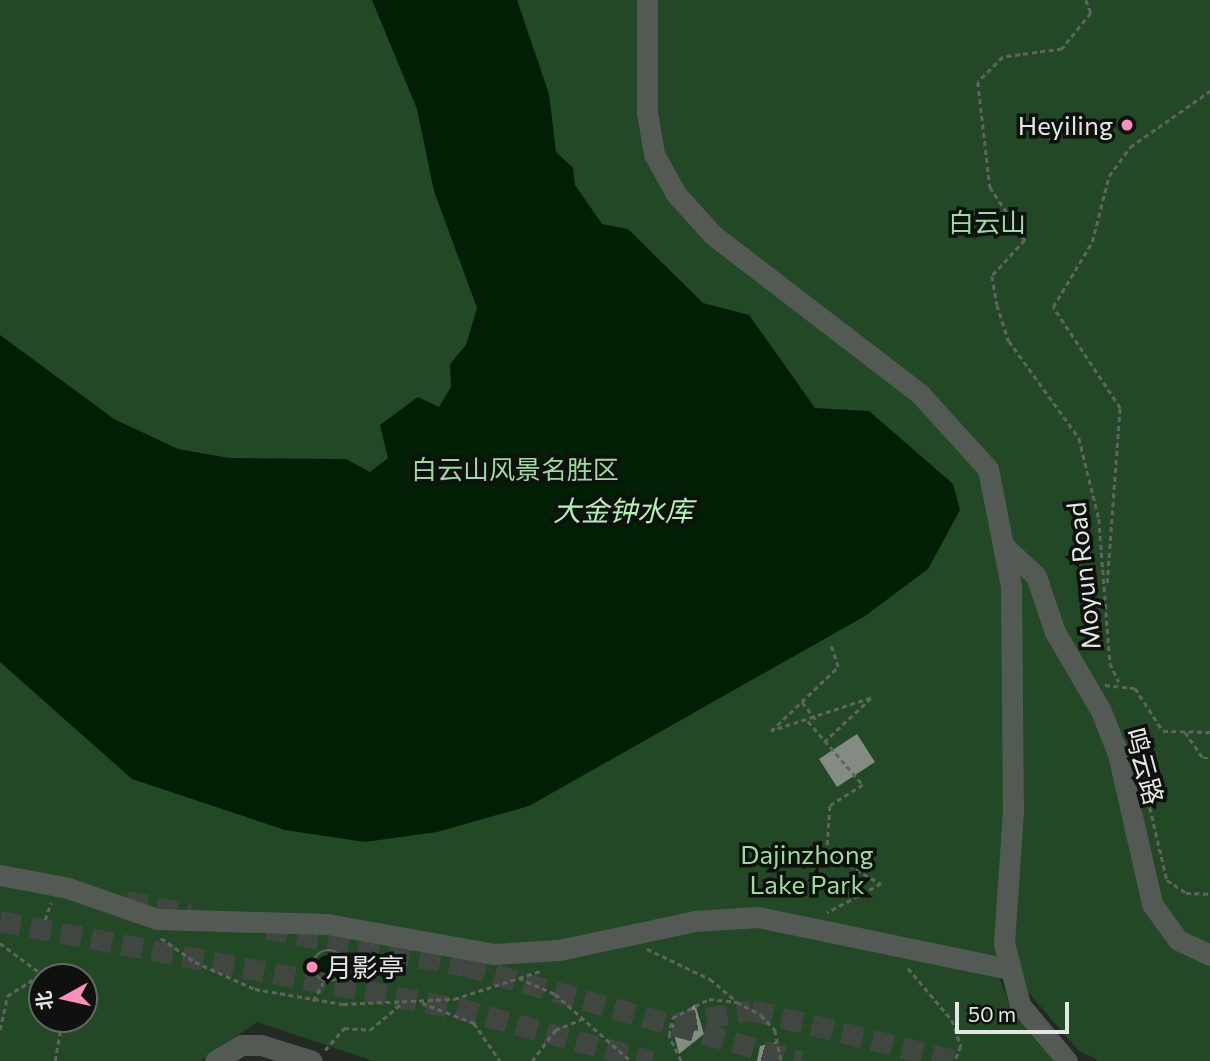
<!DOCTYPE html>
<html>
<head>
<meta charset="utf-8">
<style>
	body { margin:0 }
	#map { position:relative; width:1210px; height:1061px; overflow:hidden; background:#232923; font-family:Commissioner,"Noto Sans SC",sans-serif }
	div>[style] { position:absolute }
	.green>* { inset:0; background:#234826 }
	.water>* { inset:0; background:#001f04 }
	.round { border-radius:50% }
	.building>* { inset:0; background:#838b83 }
	.major-tunnel>* { height:21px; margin-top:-10.5px; transform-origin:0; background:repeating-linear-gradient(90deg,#404640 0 21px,transparent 0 31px) }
	.highway-tunnel>* { height:21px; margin-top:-10.5px; transform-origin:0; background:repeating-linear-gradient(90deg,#404640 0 21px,transparent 0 31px) }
	.path>* { height:2.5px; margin-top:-1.25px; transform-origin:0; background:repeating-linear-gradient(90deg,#5f645f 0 5px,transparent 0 8.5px) }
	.path>.ring { margin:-1.25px; padding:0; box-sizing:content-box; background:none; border:2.5px solid #5f645f; border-radius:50% }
	.minor>* { height:21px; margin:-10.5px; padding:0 10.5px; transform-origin:10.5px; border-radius:10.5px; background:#535a53 }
	.dots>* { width:19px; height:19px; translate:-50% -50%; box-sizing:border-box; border:4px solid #0e110e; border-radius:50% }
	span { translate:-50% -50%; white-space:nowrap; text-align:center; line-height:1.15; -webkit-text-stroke:7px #0e110e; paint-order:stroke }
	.poi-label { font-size:26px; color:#e3e7e3 }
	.right { translate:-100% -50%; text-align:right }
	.left { translate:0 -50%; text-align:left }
	.park-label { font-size:26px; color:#99dc9c }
	.street-label { font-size:26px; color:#e3e7e3 }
	.water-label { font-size:28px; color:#aef1b0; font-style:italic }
	.north { position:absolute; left:28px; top:963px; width:70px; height:70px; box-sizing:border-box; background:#0e110e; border:2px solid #636763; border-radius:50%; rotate:262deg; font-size:19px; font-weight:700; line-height:28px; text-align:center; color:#e3e7e3 }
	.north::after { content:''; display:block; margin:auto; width:24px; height:32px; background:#fe8ebb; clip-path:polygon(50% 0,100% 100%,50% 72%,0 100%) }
	.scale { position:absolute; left:955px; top:1002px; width:114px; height:32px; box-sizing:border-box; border:4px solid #e3e7e3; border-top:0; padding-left:9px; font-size:21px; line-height:24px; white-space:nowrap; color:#e3e7e3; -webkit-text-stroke:5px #0e110e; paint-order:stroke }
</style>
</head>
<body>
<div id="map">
	<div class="green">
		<i style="clip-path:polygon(evenodd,0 0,1210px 0,1210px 1061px,1099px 1061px,1078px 1050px,1022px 985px,998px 975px,1014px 1015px,1053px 1061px,373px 1061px,257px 1022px,200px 1061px,0 1061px,0 0,42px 977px,84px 977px,84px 1019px,42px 1019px,42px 977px)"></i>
	</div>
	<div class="water">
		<i style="clip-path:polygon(372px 0,517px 0,549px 94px,556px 152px,573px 168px,575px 185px,602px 224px,628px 229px,703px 303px,749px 315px,815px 408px,869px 411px,953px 484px,960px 510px,928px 569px,865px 616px,529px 806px,437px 832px,365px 842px,285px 830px,132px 779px,0 662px,0 335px,114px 419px,178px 449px,229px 458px,346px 459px,370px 472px,388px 458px,380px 425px,418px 397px,439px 407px,451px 387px,450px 364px,466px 345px,477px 308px,434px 191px,417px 109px)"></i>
		<i class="round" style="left:316px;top:955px;width:24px;height:24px"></i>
	</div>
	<div class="building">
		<i style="clip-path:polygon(857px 734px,875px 762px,837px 787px,819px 759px)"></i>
		<i style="clip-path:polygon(695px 1004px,704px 1034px,679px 1054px,672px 1026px)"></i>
		<i style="clip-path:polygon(776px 1042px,776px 1061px,757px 1061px,760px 1046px)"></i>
	</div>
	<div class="major-tunnel">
		<i style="left:676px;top:1023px;width:77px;rotate:-9.7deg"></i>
		<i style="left:752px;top:1010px;width:212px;rotate:13.9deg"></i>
	</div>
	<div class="highway-tunnel">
		<i style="left:126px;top:901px;width:65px;rotate:11.5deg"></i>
		<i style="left:0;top:921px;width:465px;rotate:10.8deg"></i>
		<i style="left:457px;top:1008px;width:202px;rotate:15.2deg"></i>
		<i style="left:267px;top:929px;width:201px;rotate:10.6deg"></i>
		<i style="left:465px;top:966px;width:349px;rotate:15.8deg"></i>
	</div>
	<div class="path">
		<i style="left:1086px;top:0;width:14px;rotate:69deg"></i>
		<i style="left:1091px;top:13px;width:46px;rotate:128.9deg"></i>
		<i style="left:1062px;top:49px;width:60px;rotate:172.3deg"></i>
		<i style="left:1003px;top:57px;width:35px;rotate:135deg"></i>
		<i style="left:978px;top:82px;width:106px;rotate:83.5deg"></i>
		<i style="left:990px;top:187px;width:64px;rotate:56.6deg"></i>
		<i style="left:1025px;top:240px;width:49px;rotate:132.5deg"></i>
		<i style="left:992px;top:276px;width:29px;rotate:80deg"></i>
		<i style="left:997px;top:305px;width:38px;rotate:72deg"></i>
		<i style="left:1009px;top:341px;width:120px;rotate:54.2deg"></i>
		<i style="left:1079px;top:438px;width:83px;rotate:76.1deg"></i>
		<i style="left:1099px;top:519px;width:144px;rotate:85.6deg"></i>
		<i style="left:1110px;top:663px;width:21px;rotate:65deg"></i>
		<i style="left:1107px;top:583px;width:175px;rotate:-85.8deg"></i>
		<i style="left:1120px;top:408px;width:121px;rotate:-123.6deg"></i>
		<i style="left:1053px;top:307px;width:76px;rotate:-59deg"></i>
		<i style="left:1092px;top:242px;width:68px;rotate:-75.6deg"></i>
		<i style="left:1109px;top:176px;width:36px;rotate:-54deg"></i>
		<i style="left:1130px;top:147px;width:98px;rotate:-35deg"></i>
		<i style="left:1105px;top:685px;width:30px;rotate:6deg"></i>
		<i style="left:1135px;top:688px;width:51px;rotate:56.9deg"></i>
		<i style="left:1163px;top:731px;width:47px;rotate:1.2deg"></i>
		<i style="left:802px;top:702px;width:22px;rotate:51deg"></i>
		<i style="left:808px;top:721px;width:84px;rotate:49.3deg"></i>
		<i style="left:863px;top:785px;width:39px;rotate:148deg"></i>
		<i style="left:830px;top:806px;width:46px;rotate:93.7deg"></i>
		<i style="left:827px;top:852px;width:63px;rotate:30.7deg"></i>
		<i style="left:881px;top:884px;width:61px;rotate:151.8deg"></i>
		<i style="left:1185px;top:732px;width:32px;rotate:55deg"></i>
		<i style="left:1203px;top:758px;width:7px"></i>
		<i style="left:824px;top:742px;width:64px;rotate:-43.1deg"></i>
		<i style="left:871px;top:698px;width:105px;rotate:161.7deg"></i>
		<i style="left:771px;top:731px;width:93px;rotate:-43.7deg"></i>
		<i style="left:838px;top:667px;width:25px;rotate:-108deg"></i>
		<i style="left:1148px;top:799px;width:83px;rotate:76.8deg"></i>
		<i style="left:1167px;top:880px;width:23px;rotate:34deg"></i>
		<i style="left:1186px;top:893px;width:24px;rotate:2deg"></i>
		<i style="left:45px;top:920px;width:18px;rotate:-71deg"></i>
		<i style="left:161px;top:938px;width:42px;rotate:35.2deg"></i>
		<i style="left:195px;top:962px;width:66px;rotate:24.2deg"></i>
		<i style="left:255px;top:989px;width:89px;rotate:9.7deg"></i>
		<i style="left:343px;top:1004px;width:111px;rotate:-2.6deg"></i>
		<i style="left:454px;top:999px;width:90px;rotate:-18deg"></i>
		<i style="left:0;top:943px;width:57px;rotate:36.5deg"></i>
		<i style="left:647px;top:949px;width:70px;rotate:25.5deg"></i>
		<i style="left:710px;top:979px;width:35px;rotate:40deg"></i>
		<i class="ring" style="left:313px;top:950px;width:29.5px;height:29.5px"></i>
		<i style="left:908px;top:968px;width:68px;rotate:49.8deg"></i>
		<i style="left:952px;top:1020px;width:28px;rotate:71deg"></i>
		<i style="left:961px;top:1046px;width:16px;rotate:112deg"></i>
		<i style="left:519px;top:978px;width:39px;rotate:24deg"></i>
		<i style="left:555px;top:994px;width:101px;rotate:41.4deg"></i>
		<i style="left:313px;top:1001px;width:21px;rotate:-61deg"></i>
		<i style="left:422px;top:1003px;width:56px;rotate:21deg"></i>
		<i style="left:474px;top:1023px;width:46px;rotate:55.6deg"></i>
		<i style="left:0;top:1030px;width:35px;rotate:-78deg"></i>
		<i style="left:7px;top:996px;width:41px;rotate:-32.2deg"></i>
		<i style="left:325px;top:1050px;width:29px;rotate:-49deg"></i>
		<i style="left:344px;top:1028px;width:26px;rotate:4deg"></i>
		<i style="left:370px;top:1030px;width:42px;rotate:-40.2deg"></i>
		<i style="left:55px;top:1061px;width:43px;rotate:-80.5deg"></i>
		<i style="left:532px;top:1061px;width:39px;rotate:-53deg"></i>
		<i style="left:555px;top:1030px;width:31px;rotate:-22deg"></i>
		<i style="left:681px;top:1061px;width:28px;rotate:-116deg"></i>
		<i style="left:669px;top:1036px;width:18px;rotate:-81deg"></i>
		<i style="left:672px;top:1018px;width:42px;rotate:-27.2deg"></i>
		<i style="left:709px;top:999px;width:28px;rotate:6deg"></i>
		<i style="left:737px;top:1002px;width:27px;rotate:28deg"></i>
		<i style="left:761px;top:1015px;width:21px;rotate:47deg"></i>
		<i style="left:775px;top:1030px;width:32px;rotate:79deg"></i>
	</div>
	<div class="minor">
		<i style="left:647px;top:0;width:112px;rotate:90deg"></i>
		<i style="left:647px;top:112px;width:43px;rotate:80.5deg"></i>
		<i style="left:654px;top:154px;width:46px;rotate:61.2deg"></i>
		<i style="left:676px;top:194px;width:55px;rotate:47.9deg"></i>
		<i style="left:713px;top:235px;width:261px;rotate:37.5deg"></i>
		<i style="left:920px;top:394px;width:101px;rotate:47.8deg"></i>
		<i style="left:988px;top:469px;width:119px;rotate:78.9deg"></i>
		<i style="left:1011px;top:586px;width:225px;rotate:89.5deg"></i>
		<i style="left:1013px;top:811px;width:132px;rotate:93.9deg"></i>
		<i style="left:1004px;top:943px;width:64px;rotate:75.5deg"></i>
		<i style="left:1020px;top:1005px;width:73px;rotate:50deg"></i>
		<i style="left:1005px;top:547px;width:42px;rotate:43.1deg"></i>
		<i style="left:1036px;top:576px;width:59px;rotate:71.3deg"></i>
		<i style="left:1055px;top:632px;width:91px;rotate:59.8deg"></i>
		<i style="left:1101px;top:711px;width:46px;rotate:68.4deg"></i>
		<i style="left:1118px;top:754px;width:154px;rotate:77.2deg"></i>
		<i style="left:1152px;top:904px;width:44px;rotate:54.2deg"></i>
		<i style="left:1178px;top:940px;width:35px;rotate:25deg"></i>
		<i style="left:0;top:875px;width:69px;rotate:10.8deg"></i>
		<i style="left:68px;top:888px;width:94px;rotate:19.2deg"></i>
		<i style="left:157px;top:919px;width:170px;rotate:1.7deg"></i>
		<i style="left:327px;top:924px;width:169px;rotate:10.2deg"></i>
		<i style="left:493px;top:954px;width:66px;rotate:-3.5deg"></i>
		<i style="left:559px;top:950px;width:139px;rotate:-12deg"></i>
		<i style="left:695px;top:921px;width:63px;rotate:-3.6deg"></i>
		<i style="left:758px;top:917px;width:256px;rotate:11.7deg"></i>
		<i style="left:215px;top:1061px;width:31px;rotate:-31deg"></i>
		<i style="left:242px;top:1045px;width:19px"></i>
		<i style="left:261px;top:1045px;width:53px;rotate:17.4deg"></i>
	</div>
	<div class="dots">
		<i style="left:1127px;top:125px;background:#fe8ebb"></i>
		<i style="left:312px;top:967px;background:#fe8ebb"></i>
	</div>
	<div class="poi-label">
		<span class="right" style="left:1113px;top:125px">Heyiling</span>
		<span class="left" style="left:326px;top:967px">月影亭</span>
	</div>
	<div class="park-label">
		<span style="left:987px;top:222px">白云山</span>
		<span style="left:515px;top:469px">白云山风景名胜区</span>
		<span style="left:807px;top:869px">Dajinzhong<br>Lake Park</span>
	</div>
	<div class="street-label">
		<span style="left:1083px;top:576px;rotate:-96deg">Moyun Road</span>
		<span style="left:1145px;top:766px;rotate:75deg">鸣云路</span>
	</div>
	<div class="water-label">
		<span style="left:623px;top:510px">大金钟水库</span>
	</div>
	<div class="north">北</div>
	<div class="scale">50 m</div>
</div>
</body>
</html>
